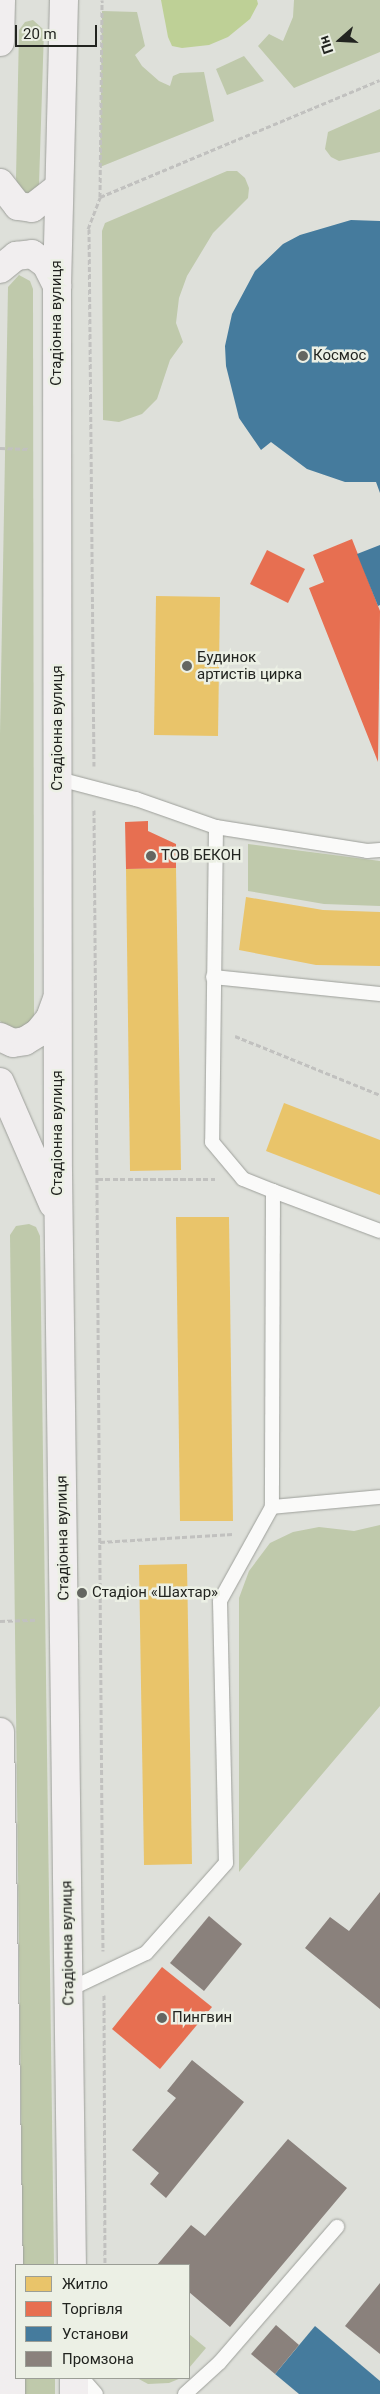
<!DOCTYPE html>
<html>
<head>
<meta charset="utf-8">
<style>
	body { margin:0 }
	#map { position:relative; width:380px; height:2394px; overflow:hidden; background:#dee0da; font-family:Roboto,sans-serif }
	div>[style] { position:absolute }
	.green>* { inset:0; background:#bfc9ab }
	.water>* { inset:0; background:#bed096 }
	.homes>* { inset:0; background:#e9c46a }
	.shops>* { inset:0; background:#e76f51 }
	.public>* { inset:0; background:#457b9d }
	.industry>* { inset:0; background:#8a817c }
	.path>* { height:3px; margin-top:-1.5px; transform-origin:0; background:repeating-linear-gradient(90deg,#c1c1bf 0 5px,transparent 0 7.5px) }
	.roads { filter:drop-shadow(0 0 1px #9d9f9a) drop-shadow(0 0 1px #9d9f9a) }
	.lane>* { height:14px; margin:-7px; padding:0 7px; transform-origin:7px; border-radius:7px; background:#fafaf9 }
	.secondary>* { height:28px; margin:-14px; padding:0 14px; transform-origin:14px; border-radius:14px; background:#f1eeef }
	.dots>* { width:14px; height:14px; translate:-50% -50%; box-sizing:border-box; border:2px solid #ecf0e5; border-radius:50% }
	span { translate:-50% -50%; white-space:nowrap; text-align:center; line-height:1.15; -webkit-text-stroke:5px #ecf0e5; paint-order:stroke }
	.street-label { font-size:15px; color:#222420 }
	.poi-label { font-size:15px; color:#222420 }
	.left { translate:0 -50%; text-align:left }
	.legend { position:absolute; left:15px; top:2264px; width:175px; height:115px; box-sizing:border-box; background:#ecf0e5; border:1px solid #9b9e96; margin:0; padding:6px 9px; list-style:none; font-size:15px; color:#222420 }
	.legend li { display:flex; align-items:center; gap:10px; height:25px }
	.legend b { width:25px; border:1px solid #9b9e96 }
	.north { position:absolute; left:315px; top:15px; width:50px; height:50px; -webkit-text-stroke:4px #ecf0e5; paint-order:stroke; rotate:251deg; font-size:14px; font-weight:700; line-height:20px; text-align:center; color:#222420 }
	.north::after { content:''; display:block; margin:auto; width:18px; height:22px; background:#222420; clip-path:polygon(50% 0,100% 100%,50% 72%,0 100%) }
	.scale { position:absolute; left:15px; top:25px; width:82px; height:22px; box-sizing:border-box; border:2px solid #222420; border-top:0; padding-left:6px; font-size:15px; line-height:18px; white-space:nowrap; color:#222420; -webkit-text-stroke:4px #ecf0e5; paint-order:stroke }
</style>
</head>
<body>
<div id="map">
	<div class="green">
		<i style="clip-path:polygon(294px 0,380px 0,380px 52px,294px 88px,258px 46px,269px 34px,283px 41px,293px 17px)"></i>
		<i style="clip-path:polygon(102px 11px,137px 12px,145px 46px,135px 55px,142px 66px,159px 81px,170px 86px,173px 76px,180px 73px,204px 72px,214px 121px,100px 167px)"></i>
		<i style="clip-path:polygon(33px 20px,44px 30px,39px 184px,36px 190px,26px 195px,18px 188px,16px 178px,19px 30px,25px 22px)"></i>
		<i style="clip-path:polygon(244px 56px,264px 81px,227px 95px,216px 69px)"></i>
		<i style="clip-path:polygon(380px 109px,380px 152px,339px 161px,331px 157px,325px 149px,328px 132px)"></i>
		<i style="clip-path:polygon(227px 171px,237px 171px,245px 178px,249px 188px,248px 198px,213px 233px,187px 276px,179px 298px,176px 323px,183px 342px,170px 360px,157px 399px,142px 414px,119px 422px,103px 420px,102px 231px,105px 223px)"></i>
		<i style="clip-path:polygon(19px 275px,30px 281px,33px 289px,34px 1018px,23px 1028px,9px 1029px,0 1021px,0 735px,8px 287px)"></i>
		<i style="clip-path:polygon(248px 844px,380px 861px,380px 906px,324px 904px,248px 891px)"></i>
		<i style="clip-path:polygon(29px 1224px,36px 1227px,40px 1236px,54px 2265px,23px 2265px,10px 1235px,16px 1226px)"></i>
		<i style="clip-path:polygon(380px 1525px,380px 1706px,239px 1872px,239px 1598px,249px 1571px,270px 1543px,293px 1532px,319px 1527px,354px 1531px)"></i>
		<i style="clip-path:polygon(189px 2334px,206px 2348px,189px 2368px)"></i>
		<i style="clip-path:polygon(24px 2378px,55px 2378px,55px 2394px,24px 2394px)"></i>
		<i style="clip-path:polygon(137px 2378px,181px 2378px,169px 2383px,148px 2384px)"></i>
	</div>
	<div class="water">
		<i style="clip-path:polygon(161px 0,257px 0,258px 4px,250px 19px,228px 37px,209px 45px,182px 48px,172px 46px,168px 37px)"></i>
	</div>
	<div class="homes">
		<i style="clip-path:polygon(156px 596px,220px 597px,218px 736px,154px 735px)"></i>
		<i style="clip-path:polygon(176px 868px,181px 1170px,130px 1171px,126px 869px)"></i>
		<i style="clip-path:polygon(246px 897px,323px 910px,380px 912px,380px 966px,316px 965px,239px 950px)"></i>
		<i style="clip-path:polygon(284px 1103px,380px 1140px,380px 1195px,266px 1151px)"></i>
		<i style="clip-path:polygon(176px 1217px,229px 1217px,233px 1521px,180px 1521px)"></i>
		<i style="clip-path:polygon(187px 1564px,192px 1864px,144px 1865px,139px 1565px)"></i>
	</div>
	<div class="shops">
		<i style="clip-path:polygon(352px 539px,380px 611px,378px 762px,309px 588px,324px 582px,313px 555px)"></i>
		<i style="clip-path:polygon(267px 550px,305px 569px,288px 603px,250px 584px)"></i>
		<i style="clip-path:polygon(148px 821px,148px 831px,176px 844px,176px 868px,126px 869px,125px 822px)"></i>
		<i style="clip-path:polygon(162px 1967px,212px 2007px,160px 2069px,112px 2029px)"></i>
	</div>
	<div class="public">
		<i style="clip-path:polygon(351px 220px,380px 221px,380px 493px,376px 482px,345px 482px,307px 469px,271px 442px,261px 450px,239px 418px,226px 366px,225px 346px,232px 314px,255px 271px,283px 244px,300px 235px)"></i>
		<i style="clip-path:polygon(380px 545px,380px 605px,378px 606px,357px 554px)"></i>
		<i style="clip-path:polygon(315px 2326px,380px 2381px,380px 2394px,299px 2394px,275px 2374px)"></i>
	</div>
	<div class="industry">
		<i style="clip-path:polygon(380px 1892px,380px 2009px,305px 1948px,330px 1917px,349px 1931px)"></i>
		<i style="clip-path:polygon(209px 1916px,242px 1944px,204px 1991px,170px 1963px)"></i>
		<i style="clip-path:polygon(192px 2060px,244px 2102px,166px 2198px,150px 2184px,159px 2173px,132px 2150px,176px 2098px,167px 2091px)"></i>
		<i style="clip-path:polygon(288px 2139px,347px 2188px,230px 2327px,189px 2292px,189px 2265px,157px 2265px,191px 2225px,205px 2236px)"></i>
		<i style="clip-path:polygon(380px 2283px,380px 2354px,345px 2326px)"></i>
		<i style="clip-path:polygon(276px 2325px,299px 2345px,275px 2374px,251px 2354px)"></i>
	</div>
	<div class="path">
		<i style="left:100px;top:197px;width:197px;rotate:-89.4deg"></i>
		<i style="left:88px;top:229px;width:34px;rotate:-69deg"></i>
		<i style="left:100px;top:197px;width:303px;rotate:-22.7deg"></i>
		<i style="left:89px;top:229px;width:537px;rotate:89.47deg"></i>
		<i style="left:0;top:448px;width:30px;rotate:2deg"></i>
		<i style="left:94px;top:810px;width:1141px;rotate:89.55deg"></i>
		<i style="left:235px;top:1036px;width:157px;rotate:22.1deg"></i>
		<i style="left:98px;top:1179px;width:117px"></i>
		<i style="left:100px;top:1542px;width:133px;rotate:-3.4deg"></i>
		<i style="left:0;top:1621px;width:37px;rotate:-2deg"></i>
		<i style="left:104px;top:1995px;width:270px;rotate:89.8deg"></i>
	</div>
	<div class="roads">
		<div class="lane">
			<i style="left:59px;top:779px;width:80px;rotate:14.6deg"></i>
			<i style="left:136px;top:799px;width:85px;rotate:19.3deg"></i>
			<i style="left:216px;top:827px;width:315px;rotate:90.7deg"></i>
			<i style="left:212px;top:1142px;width:48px;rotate:50deg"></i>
			<i style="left:243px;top:1179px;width:32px;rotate:22deg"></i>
			<i style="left:273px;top:1191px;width:316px;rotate:90.2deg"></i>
			<i style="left:272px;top:1507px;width:107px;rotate:119deg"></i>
			<i style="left:220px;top:1601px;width:262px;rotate:88.7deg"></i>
			<i style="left:226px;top:1863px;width:120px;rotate:131.6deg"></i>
			<i style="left:146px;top:1953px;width:86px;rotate:154.6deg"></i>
			<i style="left:216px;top:827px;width:153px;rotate:9deg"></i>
			<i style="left:367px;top:851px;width:13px;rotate:-4deg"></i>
			<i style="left:213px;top:977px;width:168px;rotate:5.8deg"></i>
			<i style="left:273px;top:1191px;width:114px;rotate:20.5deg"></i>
			<i style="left:272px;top:1507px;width:108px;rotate:-5.3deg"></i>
			<i style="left:82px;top:2378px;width:21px;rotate:49deg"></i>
			<i style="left:185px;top:2394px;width:47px;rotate:-42.4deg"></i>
			<i style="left:220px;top:2362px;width:179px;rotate:-49.1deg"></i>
		</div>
		<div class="secondary">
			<i style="left:64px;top:0;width:286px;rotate:91.4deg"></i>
			<i style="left:57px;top:286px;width:885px;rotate:89.94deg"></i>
			<i style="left:58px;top:1171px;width:1094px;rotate:89.27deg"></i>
			<i style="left:0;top:42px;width:42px;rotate:-88.6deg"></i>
			<i style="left:0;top:183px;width:29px;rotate:52deg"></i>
			<i style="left:18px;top:206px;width:14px;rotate:8deg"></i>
			<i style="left:32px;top:208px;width:33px;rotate:-38deg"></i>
			<i style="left:0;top:269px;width:21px;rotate:-39deg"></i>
			<i style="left:16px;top:256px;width:16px;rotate:-7deg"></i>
			<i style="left:32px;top:254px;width:17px;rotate:36deg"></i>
			<i style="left:46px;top:264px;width:25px;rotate:63deg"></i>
			<i style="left:0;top:1037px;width:14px;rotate:25deg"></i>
			<i style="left:13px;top:1043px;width:12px;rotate:-9deg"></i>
			<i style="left:25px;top:1041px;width:15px;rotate:-32deg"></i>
			<i style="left:38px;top:1033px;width:19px;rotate:-51deg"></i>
			<i style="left:50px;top:1018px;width:20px;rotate:-70deg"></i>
			<i style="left:0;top:1082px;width:133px;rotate:66.5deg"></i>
			<i style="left:0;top:1732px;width:662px;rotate:89.05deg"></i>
			<i style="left:74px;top:2378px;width:16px;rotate:90deg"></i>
		</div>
	</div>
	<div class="dots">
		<i style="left:303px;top:356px;background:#646661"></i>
		<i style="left:187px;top:666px;background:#646661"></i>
		<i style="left:151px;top:856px;background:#646661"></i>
		<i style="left:82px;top:1593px;background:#646661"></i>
		<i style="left:162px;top:2018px;background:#646661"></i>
	</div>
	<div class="street-label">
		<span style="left:57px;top:323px;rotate:-90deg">Стадіонна вулиця</span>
		<span style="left:58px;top:728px;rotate:-90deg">Стадіонна вулиця</span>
		<span style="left:58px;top:1133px;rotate:-90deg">Стадіонна вулиця</span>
		<span style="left:63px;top:1538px;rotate:-91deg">Стадіонна вулиця</span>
		<span style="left:68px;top:1943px;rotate:-91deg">Стадіонна вулиця</span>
	</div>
	<div class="poi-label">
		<span class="left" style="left:313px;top:356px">Космос</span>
		<span class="left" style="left:197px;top:666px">Будинок<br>артистів цирка</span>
		<span class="left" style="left:161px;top:856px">ТОВ БЕКОН</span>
		<span class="left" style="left:92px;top:1593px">Стадіон «Шахтар»</span>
		<span class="left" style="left:172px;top:2018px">Пингвин</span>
	</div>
	<ul class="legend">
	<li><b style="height:14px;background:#e9c46a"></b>Житло</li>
	<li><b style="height:14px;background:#e76f51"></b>Торгівля</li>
	<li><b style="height:14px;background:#457b9d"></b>Установи</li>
	<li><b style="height:14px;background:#8a817c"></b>Промзона</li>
	</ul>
	<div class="north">Пн</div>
	<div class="scale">20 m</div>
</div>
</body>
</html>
